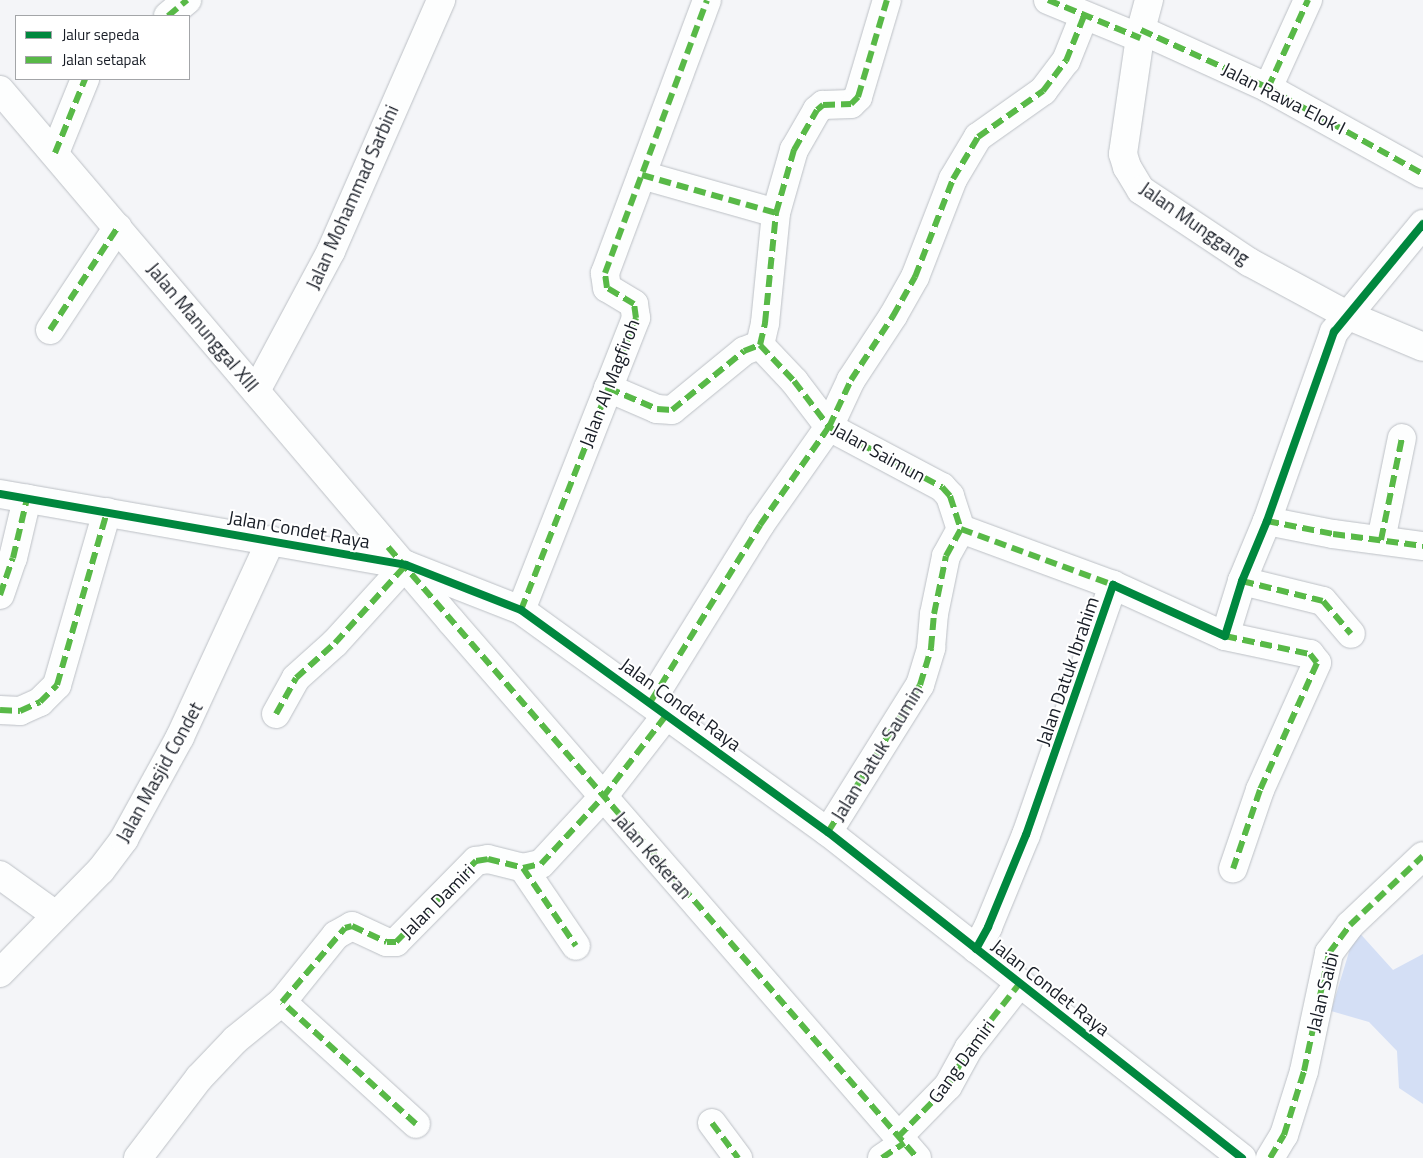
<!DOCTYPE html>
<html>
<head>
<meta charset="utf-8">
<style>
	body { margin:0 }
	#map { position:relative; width:1423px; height:1158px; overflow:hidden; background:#f4f5f8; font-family:"Titillium Web",sans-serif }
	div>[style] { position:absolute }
	.green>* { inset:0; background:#d4dff5 }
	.roads { filter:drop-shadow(0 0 1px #bcc0c5) drop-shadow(0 0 1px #bcc0c5) }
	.minor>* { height:28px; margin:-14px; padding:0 14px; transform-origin:14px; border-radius:14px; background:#fdfefe }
	.quiet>* { height:6px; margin-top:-3px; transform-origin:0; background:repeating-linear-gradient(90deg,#58b947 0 12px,transparent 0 18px) }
	.cycleway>* { height:8px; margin:-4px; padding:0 4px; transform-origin:4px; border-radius:4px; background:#00873e }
	span { translate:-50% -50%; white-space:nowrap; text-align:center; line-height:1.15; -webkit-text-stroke:4px #fff; paint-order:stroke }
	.street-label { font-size:19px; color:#181d26 }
	.legend { position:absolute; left:15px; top:15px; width:175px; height:65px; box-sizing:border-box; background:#fff; border:1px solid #a3a5a8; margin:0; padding:6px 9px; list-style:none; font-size:15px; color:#181d26 }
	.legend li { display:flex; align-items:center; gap:10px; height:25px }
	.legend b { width:25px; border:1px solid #a3a5a8 }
</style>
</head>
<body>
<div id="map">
	<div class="green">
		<i style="clip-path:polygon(1356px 929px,1393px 970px,1423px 954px,1423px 1104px,1399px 1088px,1397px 1051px,1369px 1022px,1331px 1011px)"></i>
	</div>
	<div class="roads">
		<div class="minor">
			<i style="left:1048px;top:0;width:100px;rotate:22.4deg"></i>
			<i style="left:1149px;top:0;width:31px;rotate:105deg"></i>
			<i style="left:1141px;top:30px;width:125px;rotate:98.3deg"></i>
			<i style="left:1123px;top:154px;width:14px;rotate:73deg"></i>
			<i style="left:1127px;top:167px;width:27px;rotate:59deg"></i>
			<i style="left:1141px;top:190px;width:130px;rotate:33.7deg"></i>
			<i style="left:1249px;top:262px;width:111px;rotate:28.4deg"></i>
			<i style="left:1347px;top:315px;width:82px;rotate:22.8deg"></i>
			<i style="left:168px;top:16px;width:25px;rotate:-40deg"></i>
			<i style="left:1141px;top:30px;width:140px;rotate:24.5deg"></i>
			<i style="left:1268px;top:88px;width:177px;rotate:29deg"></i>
			<i style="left:1268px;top:88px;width:97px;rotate:-65.6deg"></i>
			<i style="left:0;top:90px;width:697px;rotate:49.66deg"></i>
			<i style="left:451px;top:621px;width:711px;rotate:49.05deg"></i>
			<i style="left:55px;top:153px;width:80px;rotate:-67.9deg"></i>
			<i style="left:642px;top:175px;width:139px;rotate:15.8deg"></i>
			<i style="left:50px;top:330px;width:123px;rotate:-56.6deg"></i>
			<i style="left:760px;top:345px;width:23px;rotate:-77deg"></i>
			<i style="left:765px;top:323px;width:111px;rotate:-84.3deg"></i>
			<i style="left:776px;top:213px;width:66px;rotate:-74.1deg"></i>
			<i style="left:794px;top:150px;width:46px;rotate:-60.1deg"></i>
			<i style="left:817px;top:110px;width:8px;rotate:-40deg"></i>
			<i style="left:823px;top:105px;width:28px;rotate:-2deg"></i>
			<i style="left:851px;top:104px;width:10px;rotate:-45deg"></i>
			<i style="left:858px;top:97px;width:101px;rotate:-73.4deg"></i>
			<i style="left:608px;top:388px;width:53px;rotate:23.2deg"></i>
			<i style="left:657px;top:409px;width:15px;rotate:4deg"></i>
			<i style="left:672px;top:410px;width:93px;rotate:-39.3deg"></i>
			<i style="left:744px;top:351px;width:17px;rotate:-21deg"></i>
			<i style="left:760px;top:345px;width:50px;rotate:46.6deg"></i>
			<i style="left:794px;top:381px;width:58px;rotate:52.7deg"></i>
			<i style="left:829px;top:427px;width:128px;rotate:28deg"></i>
			<i style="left:942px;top:487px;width:12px;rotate:48deg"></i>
			<i style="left:950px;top:496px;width:35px;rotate:72deg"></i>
			<i style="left:961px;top:529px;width:162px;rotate:20.2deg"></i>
			<i style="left:256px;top:391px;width:159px;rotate:-61.8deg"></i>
			<i style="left:331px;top:251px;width:274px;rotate:-66.3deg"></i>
			<i style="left:0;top:494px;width:412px;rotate:9.9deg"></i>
			<i style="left:406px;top:565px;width:123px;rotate:21.4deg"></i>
			<i style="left:521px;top:610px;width:379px;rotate:35.9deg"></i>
			<i style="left:828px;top:832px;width:527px;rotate:38.22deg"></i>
			<i style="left:1267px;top:521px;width:67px;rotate:11.1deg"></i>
			<i style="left:1333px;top:534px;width:91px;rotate:7.6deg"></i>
			<i style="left:1381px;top:540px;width:104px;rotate:-78.4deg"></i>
			<i style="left:1242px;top:581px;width:83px;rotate:13.9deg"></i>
			<i style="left:1323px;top:601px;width:43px;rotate:49.7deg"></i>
			<i style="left:0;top:595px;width:39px;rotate:-71deg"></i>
			<i style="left:13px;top:558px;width:61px;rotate:-76.7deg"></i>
			<i style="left:521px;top:610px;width:314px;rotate:-68.5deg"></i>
			<i style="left:636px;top:318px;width:14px;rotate:-98deg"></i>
			<i style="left:634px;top:304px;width:31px;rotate:-149deg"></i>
			<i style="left:607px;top:288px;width:15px;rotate:-98deg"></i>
			<i style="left:605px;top:273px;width:291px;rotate:-69.5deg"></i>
			<i style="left:1225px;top:636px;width:87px;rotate:12deg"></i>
			<i style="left:1310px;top:654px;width:11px;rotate:52deg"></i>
			<i style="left:1317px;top:663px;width:139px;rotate:114.2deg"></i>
			<i style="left:1260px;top:790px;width:83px;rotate:108.9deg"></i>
			<i style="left:651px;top:701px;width:207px;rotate:-58.2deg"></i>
			<i style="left:760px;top:525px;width:120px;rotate:-54.9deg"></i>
			<i style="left:829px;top:427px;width:52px;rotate:-64.9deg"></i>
			<i style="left:851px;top:380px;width:77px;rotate:-56.7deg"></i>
			<i style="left:893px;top:316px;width:45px;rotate:-60.6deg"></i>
			<i style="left:915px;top:277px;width:105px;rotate:-68.8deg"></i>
			<i style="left:953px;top:179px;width:49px;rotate:-59.2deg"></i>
			<i style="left:978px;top:137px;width:80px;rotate:-35.3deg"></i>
			<i style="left:1043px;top:91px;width:38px;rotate:-53deg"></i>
			<i style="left:1066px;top:61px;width:48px;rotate:-68.2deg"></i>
			<i style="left:0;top:710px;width:20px;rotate:3deg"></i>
			<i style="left:20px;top:711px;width:22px;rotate:-24deg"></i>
			<i style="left:40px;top:702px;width:24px;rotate:-45deg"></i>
			<i style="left:57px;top:685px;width:180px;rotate:-73.9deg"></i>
			<i style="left:276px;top:714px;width:41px;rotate:-60.9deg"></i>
			<i style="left:296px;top:678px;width:52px;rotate:-41.9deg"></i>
			<i style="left:335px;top:643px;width:105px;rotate:-47.7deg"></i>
			<i style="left:828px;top:832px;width:173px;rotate:-58deg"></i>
			<i style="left:920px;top:685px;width:39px;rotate:-73deg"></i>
			<i style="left:931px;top:648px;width:34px;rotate:-85deg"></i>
			<i style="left:934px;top:614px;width:59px;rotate:-78.3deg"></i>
			<i style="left:946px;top:556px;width:31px;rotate:-61deg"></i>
			<i style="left:523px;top:868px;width:94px;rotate:55.8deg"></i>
			<i style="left:0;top:875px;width:67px;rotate:35.8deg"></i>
			<i style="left:976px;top:949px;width:25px;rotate:-61deg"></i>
			<i style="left:988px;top:927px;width:100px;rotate:-67.6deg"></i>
			<i style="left:1026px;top:835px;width:265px;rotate:-70.8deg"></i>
			<i style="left:1113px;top:585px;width:123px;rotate:24.5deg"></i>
			<i style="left:1225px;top:636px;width:58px;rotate:-72.8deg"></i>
			<i style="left:1242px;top:581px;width:65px;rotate:-67.4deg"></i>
			<i style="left:1267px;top:521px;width:201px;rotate:-70.5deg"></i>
			<i style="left:1334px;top:332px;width:140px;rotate:-50.5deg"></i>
			<i style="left:0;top:973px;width:144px;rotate:-45.6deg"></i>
			<i style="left:101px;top:870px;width:39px;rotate:-53deg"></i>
			<i style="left:124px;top:839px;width:116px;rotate:-61.2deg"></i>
			<i style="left:180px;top:737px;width:217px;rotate:-65.2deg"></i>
			<i style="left:282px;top:1002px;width:181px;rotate:42.3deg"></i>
			<i style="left:712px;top:1123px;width:44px;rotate:53.4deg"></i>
			<i style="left:898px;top:1137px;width:71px;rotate:-45.6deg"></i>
			<i style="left:948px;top:1086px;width:43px;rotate:-61.1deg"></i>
			<i style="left:969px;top:1048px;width:83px;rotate:-51.9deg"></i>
			<i style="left:138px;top:1158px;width:101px;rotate:-52.7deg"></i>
			<i style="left:199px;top:1078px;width:52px;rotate:-46.5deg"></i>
			<i style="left:235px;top:1040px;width:60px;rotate:-39deg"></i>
			<i style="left:282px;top:1002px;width:86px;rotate:-51.1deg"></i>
			<i style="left:336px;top:935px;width:18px;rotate:-29deg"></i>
			<i style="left:352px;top:926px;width:38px;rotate:25deg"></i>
			<i style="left:387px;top:942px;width:9px"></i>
			<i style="left:396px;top:942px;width:114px;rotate:-45.4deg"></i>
			<i style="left:476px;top:861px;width:12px;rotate:-9deg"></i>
			<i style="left:488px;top:859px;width:36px;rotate:14deg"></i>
			<i style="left:523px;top:868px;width:18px;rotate:-13deg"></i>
			<i style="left:541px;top:864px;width:91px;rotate:-47.2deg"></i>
			<i style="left:603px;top:797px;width:106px;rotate:-52.3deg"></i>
			<i style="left:882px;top:1158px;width:27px;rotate:-34deg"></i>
			<i style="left:1270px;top:1158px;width:27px;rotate:-59deg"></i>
			<i style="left:1284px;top:1135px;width:67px;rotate:-72.6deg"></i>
			<i style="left:1304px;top:1071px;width:121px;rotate:-78deg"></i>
			<i style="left:1329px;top:953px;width:35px;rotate:-53deg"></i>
			<i style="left:1350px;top:925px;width:100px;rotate:-43.4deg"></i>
		</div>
	</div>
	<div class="quiet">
		<i style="left:1048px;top:0;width:100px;rotate:22.4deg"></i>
		<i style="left:168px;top:16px;width:25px;rotate:-40deg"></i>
		<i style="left:1141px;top:30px;width:140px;rotate:24.5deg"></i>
		<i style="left:1268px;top:88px;width:177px;rotate:29deg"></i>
		<i style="left:1268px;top:88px;width:97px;rotate:-65.6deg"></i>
		<i style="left:55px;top:153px;width:80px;rotate:-67.9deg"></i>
		<i style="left:642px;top:175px;width:139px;rotate:15.8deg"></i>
		<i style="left:50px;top:330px;width:123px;rotate:-56.6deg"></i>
		<i style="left:760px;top:345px;width:23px;rotate:-77deg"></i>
		<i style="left:765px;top:323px;width:111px;rotate:-84.3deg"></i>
		<i style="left:776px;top:213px;width:66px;rotate:-74.1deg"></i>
		<i style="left:794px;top:150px;width:46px;rotate:-60.1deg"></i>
		<i style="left:817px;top:110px;width:8px;rotate:-40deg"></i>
		<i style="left:823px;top:105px;width:28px;rotate:-2deg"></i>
		<i style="left:851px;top:104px;width:10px;rotate:-45deg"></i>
		<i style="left:858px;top:97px;width:101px;rotate:-73.4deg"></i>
		<i style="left:608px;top:388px;width:53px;rotate:23.2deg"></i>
		<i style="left:657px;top:409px;width:15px;rotate:4deg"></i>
		<i style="left:672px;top:410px;width:93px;rotate:-39.3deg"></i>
		<i style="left:744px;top:351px;width:17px;rotate:-21deg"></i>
		<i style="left:760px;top:345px;width:50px;rotate:46.6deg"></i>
		<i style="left:794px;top:381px;width:58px;rotate:52.7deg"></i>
		<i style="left:829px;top:427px;width:128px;rotate:28deg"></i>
		<i style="left:942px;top:487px;width:12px;rotate:48deg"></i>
		<i style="left:950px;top:496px;width:35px;rotate:72deg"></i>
		<i style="left:961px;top:529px;width:162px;rotate:20.2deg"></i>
		<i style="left:1267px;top:521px;width:67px;rotate:11.1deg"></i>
		<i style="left:1333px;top:534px;width:91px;rotate:7.6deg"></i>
		<i style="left:1381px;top:540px;width:104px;rotate:-78.4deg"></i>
		<i style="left:388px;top:547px;width:808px;rotate:49.11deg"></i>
		<i style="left:1242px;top:581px;width:83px;rotate:13.9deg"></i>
		<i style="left:1323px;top:601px;width:43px;rotate:49.7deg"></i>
		<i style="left:0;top:595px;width:39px;rotate:-71deg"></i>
		<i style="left:13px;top:558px;width:61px;rotate:-76.7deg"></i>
		<i style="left:521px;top:610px;width:314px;rotate:-68.5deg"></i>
		<i style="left:636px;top:318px;width:14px;rotate:-98deg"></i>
		<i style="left:634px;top:304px;width:31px;rotate:-149deg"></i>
		<i style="left:607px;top:288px;width:15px;rotate:-98deg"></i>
		<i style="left:605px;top:273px;width:291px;rotate:-69.5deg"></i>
		<i style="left:1225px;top:636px;width:87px;rotate:12deg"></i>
		<i style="left:1310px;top:654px;width:11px;rotate:52deg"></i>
		<i style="left:1317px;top:663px;width:139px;rotate:114.2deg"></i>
		<i style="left:1260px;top:790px;width:83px;rotate:108.9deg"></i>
		<i style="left:651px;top:701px;width:207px;rotate:-58.2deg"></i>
		<i style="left:760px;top:525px;width:120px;rotate:-54.9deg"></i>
		<i style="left:829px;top:427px;width:52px;rotate:-64.9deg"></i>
		<i style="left:851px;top:380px;width:77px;rotate:-56.7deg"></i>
		<i style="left:893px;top:316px;width:45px;rotate:-60.6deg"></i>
		<i style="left:915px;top:277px;width:105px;rotate:-68.8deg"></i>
		<i style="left:953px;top:179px;width:49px;rotate:-59.2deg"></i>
		<i style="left:978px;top:137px;width:80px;rotate:-35.3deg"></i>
		<i style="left:1043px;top:91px;width:38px;rotate:-53deg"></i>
		<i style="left:1066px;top:61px;width:48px;rotate:-68.2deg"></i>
		<i style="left:0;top:710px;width:20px;rotate:3deg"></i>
		<i style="left:20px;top:711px;width:22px;rotate:-24deg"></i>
		<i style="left:40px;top:702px;width:24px;rotate:-45deg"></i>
		<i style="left:57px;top:685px;width:180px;rotate:-73.9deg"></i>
		<i style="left:276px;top:714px;width:41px;rotate:-60.9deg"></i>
		<i style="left:296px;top:678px;width:52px;rotate:-41.9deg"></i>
		<i style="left:335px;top:643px;width:105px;rotate:-47.7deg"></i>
		<i style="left:828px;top:832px;width:173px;rotate:-58deg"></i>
		<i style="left:920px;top:685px;width:39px;rotate:-73deg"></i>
		<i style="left:931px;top:648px;width:34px;rotate:-85deg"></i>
		<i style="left:934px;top:614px;width:59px;rotate:-78.3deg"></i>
		<i style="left:946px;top:556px;width:31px;rotate:-61deg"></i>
		<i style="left:523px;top:868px;width:94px;rotate:55.8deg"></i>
		<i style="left:712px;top:1123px;width:44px;rotate:53.4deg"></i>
		<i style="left:416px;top:1124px;width:181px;rotate:-137.7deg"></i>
		<i style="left:282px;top:1002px;width:97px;rotate:-49.6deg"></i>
		<i style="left:345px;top:928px;width:7px;rotate:-16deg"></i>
		<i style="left:352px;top:926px;width:38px;rotate:25deg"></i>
		<i style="left:387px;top:942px;width:9px"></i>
		<i style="left:396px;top:942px;width:114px;rotate:-45.4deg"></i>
		<i style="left:476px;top:861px;width:12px;rotate:-9deg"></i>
		<i style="left:488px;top:859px;width:36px;rotate:14deg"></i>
		<i style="left:523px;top:868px;width:18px;rotate:-13deg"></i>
		<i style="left:541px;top:864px;width:91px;rotate:-47.2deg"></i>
		<i style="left:603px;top:797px;width:106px;rotate:-52.3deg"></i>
		<i style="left:898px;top:1137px;width:71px;rotate:-45.6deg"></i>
		<i style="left:948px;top:1086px;width:43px;rotate:-61.1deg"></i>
		<i style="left:969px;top:1048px;width:83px;rotate:-51.9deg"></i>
		<i style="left:882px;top:1158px;width:27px;rotate:-34deg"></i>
		<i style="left:1270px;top:1158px;width:27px;rotate:-59deg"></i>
		<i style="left:1284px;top:1135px;width:67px;rotate:-72.6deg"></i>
		<i style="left:1304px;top:1071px;width:121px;rotate:-78deg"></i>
		<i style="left:1329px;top:953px;width:35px;rotate:-53deg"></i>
		<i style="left:1350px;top:925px;width:100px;rotate:-43.4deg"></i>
	</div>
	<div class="cycleway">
		<i style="left:0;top:494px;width:412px;rotate:9.9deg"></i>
		<i style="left:406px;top:565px;width:123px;rotate:21.4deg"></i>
		<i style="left:521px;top:610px;width:379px;rotate:35.9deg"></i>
		<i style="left:828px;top:832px;width:527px;rotate:38.22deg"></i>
		<i style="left:976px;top:949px;width:25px;rotate:-61deg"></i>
		<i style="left:988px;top:927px;width:100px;rotate:-67.6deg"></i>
		<i style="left:1026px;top:835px;width:265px;rotate:-70.8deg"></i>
		<i style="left:1113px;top:585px;width:123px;rotate:24.5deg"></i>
		<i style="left:1225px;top:636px;width:58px;rotate:-72.8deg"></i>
		<i style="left:1242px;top:581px;width:65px;rotate:-67.4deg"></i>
		<i style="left:1267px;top:521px;width:201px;rotate:-70.5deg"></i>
		<i style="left:1334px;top:332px;width:140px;rotate:-50.5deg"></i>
	</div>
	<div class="street-label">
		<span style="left:1284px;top:98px;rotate:27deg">Jalan Rawa Elok I</span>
		<span style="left:352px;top:197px;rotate:-66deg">Jalan Mohammad Sarbini</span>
		<span style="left:1195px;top:223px;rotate:35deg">Jalan Munggang</span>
		<span style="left:203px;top:327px;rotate:50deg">Jalan Manunggal XIII</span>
		<span style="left:609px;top:383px;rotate:-69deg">Jalan Al Magfiroh</span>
		<span style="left:879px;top:452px;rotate:29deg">Jalan Saimun</span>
		<span style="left:299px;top:529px;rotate:10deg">Jalan Condet Raya</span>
		<span style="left:1067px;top:671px;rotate:-71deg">Jalan Datuk Ibrahim</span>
		<span style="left:681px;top:704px;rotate:36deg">Jalan Condet Raya</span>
		<span style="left:877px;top:753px;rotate:-58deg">Jalan Datuk Saumin</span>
		<span style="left:159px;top:772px;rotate:-61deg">Jalan Masjid Condet</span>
		<span style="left:653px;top:855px;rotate:49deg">Jalan Kekeran</span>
		<span style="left:437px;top:901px;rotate:-45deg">Jalan Damiri</span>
		<span style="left:1051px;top:987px;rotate:38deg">Jalan Condet Raya</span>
		<span style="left:1322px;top:992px;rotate:-76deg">Jalan Saibi</span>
		<span style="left:961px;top:1061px;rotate:-54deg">Gang Damiri</span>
	</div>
	<ul class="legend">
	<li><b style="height:6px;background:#00873e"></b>Jalur sepeda</li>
	<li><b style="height:6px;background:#58b947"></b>Jalan setapak</li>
	</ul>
</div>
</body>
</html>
